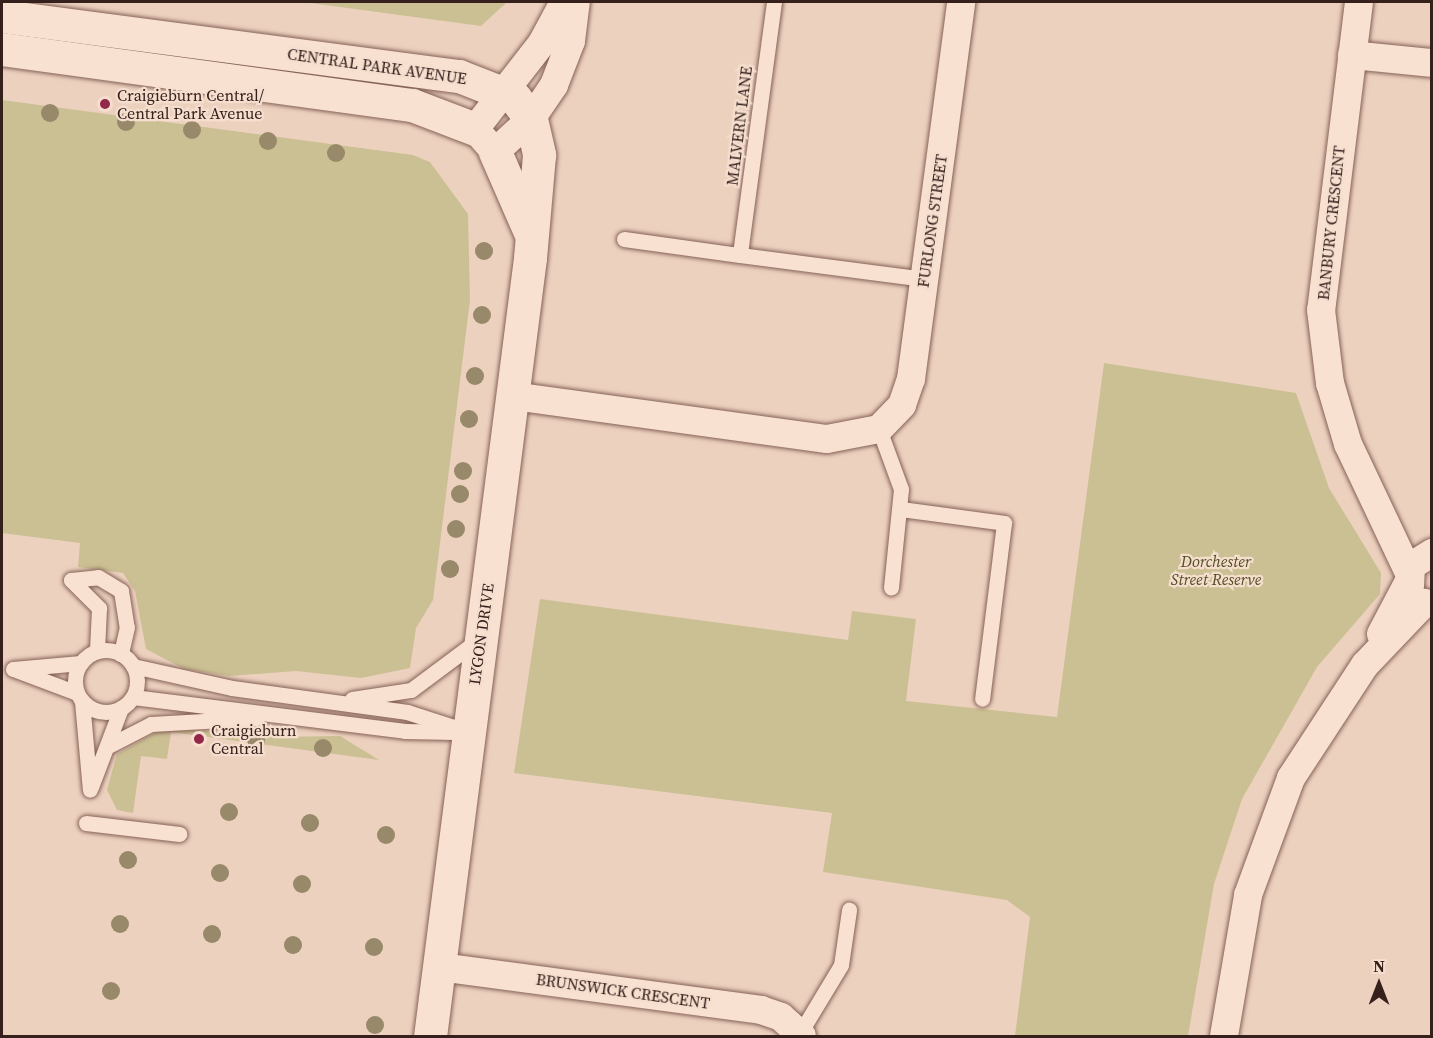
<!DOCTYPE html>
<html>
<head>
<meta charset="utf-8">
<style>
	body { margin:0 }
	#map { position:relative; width:1433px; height:1038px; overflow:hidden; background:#edd1bf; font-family:"Source Serif 4",serif }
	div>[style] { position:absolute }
	.green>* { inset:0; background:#cbc093 }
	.roads { filter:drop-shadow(0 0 2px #856257) drop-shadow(0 0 2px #856257) }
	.service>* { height:15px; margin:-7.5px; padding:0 7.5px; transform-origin:7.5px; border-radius:7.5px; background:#f8e1d1 }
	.service>.ring { margin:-7.5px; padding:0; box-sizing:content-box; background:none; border:15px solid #f8e1d1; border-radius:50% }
	.minor>* { height:28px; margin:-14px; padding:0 14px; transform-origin:14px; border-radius:14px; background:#f8e1d1 }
	.tertiary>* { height:33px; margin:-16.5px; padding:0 16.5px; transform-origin:16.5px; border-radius:16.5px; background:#f8e1d1 }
	.trees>* { width:18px; height:18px; margin:-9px; border-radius:50%; background:#978969 }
	.dots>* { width:16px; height:16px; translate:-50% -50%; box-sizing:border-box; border:3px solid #f5dece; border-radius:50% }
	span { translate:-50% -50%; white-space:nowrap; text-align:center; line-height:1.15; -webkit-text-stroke:4.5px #f5dece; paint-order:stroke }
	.street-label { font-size:16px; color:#35201c }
	.poi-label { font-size:16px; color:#35201c }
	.left { translate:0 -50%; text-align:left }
	.park-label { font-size:16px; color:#514e23; font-style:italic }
	.frame { position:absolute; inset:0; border:3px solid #35201c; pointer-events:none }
	.north { position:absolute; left:1349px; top:954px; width:60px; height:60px; -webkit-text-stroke:4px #f5dece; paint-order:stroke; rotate:0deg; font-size:16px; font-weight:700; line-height:24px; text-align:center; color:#35201c }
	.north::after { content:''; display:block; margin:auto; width:21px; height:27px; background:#35201c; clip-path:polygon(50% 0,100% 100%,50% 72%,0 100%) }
</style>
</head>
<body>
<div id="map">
	<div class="green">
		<i style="clip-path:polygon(303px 2px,507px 2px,481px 26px)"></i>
		<i style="clip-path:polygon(2px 100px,413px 155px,430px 162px,468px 214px,470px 300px,433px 600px,416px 628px,410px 668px,361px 678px,296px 671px,229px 676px,184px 669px,146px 649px,135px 591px,123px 573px,78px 567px,80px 543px,2px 533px)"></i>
		<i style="clip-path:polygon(1104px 363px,1296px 393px,1329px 488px,1381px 573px,1380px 594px,1317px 667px,1242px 799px,1214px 884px,1188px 1036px,1015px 1036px,1030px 917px,1007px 900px,823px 872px,832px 813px,514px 773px,540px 599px,848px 640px,852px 611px,916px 619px,906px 701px,1057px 717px)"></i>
		<i style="clip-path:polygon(166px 727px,270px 737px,340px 736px,379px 760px,171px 732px,167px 759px,141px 756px,133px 813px,117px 810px,107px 790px,117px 754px)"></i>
	</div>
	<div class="roads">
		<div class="service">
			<i style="left:774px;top:2px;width:255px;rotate:97.7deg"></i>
			<i style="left:740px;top:255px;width:186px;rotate:7.4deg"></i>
			<i style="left:624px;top:239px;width:117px;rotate:7.9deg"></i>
			<i style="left:879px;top:429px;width:64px;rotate:69.9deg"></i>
			<i style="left:901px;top:489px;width:99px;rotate:95.8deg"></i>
			<i style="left:901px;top:509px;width:104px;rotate:7.7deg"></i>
			<i style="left:1004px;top:523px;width:177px;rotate:97.1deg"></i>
			<i style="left:71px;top:580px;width:27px;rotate:-6deg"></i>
			<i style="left:98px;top:577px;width:27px;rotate:31deg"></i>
			<i style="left:121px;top:591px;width:36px;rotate:81deg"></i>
			<i style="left:127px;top:627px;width:28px;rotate:103deg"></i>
			<i style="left:71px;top:580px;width:40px;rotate:45deg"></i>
			<i style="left:99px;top:608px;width:43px;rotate:92.7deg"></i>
			<i class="ring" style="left:75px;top:650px;width:47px;height:47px"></i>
			<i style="left:133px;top:666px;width:101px;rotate:12.5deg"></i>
			<i style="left:232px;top:688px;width:177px;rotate:7.8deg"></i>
			<i style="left:407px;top:712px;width:65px;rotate:17.9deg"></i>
			<i style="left:77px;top:693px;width:68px;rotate:-159.4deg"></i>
			<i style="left:13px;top:669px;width:68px;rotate:-5deg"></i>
			<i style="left:133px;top:697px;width:274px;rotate:7.1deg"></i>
			<i style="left:405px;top:731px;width:49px;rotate:1.2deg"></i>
			<i style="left:352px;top:699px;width:60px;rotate:-8.7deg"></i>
			<i style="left:411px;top:690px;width:84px;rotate:-36.7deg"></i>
			<i style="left:82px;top:701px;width:89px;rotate:84.9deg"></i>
			<i style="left:108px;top:746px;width:48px;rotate:-27.1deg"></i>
			<i style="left:151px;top:724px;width:106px;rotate:-3.2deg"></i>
			<i style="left:91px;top:787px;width:85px;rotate:-69.2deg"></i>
			<i style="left:86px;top:823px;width:94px;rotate:6.7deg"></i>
			<i style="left:800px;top:1033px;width:79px;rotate:-58.9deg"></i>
			<i style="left:841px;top:965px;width:56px;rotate:-81.7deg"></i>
		</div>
		<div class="minor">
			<i style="left:564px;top:2px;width:47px;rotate:118.2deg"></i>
			<i style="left:542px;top:43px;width:109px;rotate:127.9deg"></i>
			<i style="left:475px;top:129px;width:30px;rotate:49deg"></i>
			<i style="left:495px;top:152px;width:49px;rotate:-42.5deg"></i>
			<i style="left:531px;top:119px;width:41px;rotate:-55.9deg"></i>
			<i style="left:554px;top:85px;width:47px;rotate:-68.9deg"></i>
			<i style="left:571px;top:41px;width:39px;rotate:-83deg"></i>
			<i style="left:1359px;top:2px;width:310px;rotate:97deg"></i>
			<i style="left:1321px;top:310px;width:74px;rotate:83deg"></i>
			<i style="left:1330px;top:383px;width:64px;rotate:73.6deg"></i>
			<i style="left:1348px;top:444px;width:143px;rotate:64.7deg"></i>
			<i style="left:1352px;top:55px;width:80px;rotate:5.7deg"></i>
			<i style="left:513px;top:396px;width:317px;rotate:7.8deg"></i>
			<i style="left:827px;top:439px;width:53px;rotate:-10.9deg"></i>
			<i style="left:879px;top:429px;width:33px;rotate:-46deg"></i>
			<i style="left:902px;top:405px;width:28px;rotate:-71deg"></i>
			<i style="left:911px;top:379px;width:380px;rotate:-82.4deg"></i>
			<i style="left:1410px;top:586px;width:20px;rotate:-87deg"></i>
			<i style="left:1411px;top:566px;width:25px;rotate:-32deg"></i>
			<i style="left:1381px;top:634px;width:60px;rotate:-62.2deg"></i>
			<i style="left:440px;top:967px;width:324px;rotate:7.6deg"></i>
			<i style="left:761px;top:1010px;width:21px;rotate:19deg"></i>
			<i style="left:781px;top:1017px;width:28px;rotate:42deg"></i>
			<i style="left:1224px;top:1036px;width:143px;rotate:-80.3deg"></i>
			<i style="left:1248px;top:895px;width:125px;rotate:-69.8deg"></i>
			<i style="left:1291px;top:778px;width:135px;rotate:-56.8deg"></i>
			<i style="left:1365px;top:665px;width:86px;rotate:-46.4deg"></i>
		</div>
		<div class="tertiary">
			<i style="left:2px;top:16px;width:461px;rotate:7.5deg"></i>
			<i style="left:459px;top:76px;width:60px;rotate:21.4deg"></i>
			<i style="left:515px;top:98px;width:26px;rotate:53deg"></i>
			<i style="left:531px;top:119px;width:37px;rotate:77deg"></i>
			<i style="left:539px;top:155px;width:103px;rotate:95deg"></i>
			<i style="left:530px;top:258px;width:784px;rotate:97.32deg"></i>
			<i style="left:2px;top:49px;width:414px;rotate:7.8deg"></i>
			<i style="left:412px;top:105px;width:67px;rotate:20.9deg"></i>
			<i style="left:495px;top:152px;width:87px;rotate:66.4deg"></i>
		</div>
	</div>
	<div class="trees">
		<i style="left:50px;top:113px"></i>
		<i style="left:126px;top:122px"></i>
		<i style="left:192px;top:130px"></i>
		<i style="left:268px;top:141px"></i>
		<i style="left:336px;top:153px"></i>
		<i style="left:484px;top:251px"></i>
		<i style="left:482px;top:315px"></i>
		<i style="left:475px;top:376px"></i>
		<i style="left:469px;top:419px"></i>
		<i style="left:463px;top:471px"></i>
		<i style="left:460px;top:494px"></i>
		<i style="left:456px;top:529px"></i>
		<i style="left:450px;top:569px"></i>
		<i style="left:256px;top:740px"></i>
		<i style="left:323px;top:748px"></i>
		<i style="left:229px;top:812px"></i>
		<i style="left:310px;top:823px"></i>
		<i style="left:386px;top:835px"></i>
		<i style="left:128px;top:860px"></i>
		<i style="left:220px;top:873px"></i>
		<i style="left:302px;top:884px"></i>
		<i style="left:120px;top:924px"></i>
		<i style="left:212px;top:934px"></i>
		<i style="left:293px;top:945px"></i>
		<i style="left:374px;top:947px"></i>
		<i style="left:111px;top:991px"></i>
		<i style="left:375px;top:1025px"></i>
	</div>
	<div class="dots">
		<i style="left:105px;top:104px;background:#94284a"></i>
		<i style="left:199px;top:739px;background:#94284a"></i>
	</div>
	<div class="street-label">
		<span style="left:377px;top:66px;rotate:8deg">CENTRAL PARK AVENUE</span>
		<span style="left:739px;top:126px;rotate:-83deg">MALVERN LANE</span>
		<span style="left:932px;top:221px;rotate:-82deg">FURLONG STREET</span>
		<span style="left:1331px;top:223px;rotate:-84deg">BANBURY CRESCENT</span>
		<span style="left:481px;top:634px;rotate:-82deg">LYGON DRIVE</span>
		<span style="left:623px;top:991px;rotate:8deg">BRUNSWICK CRESCENT</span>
	</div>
	<div class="poi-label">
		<span class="left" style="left:117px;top:104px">Craigieburn Central/<br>Central Park Avenue</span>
		<span class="left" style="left:211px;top:739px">Craigieburn<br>Central</span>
	</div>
	<div class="park-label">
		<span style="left:1216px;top:570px">Dorchester<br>Street Reserve</span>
	</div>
	<div class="frame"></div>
	<div class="north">N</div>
</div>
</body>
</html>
